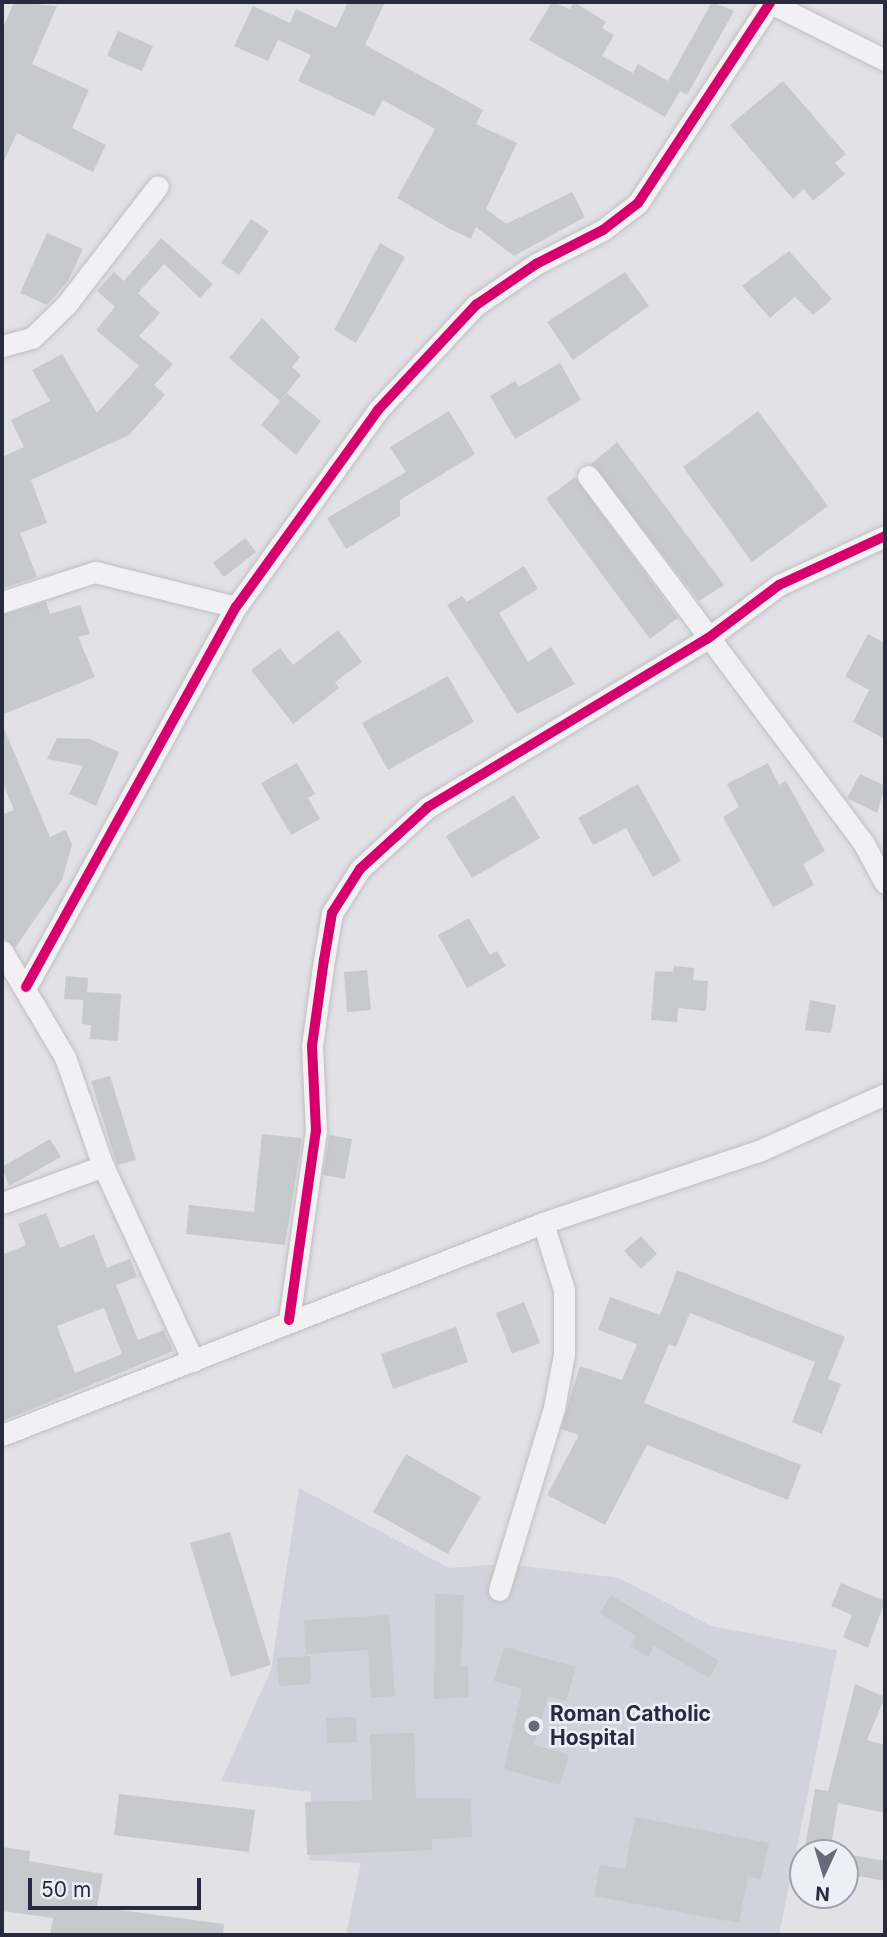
<!DOCTYPE html>
<html>
<head>
<meta charset="utf-8">
<style>
	body { margin:0 }
	#map { position:relative; width:887px; height:1937px; overflow:hidden; background:#e1e1e6; font-family:Inter,sans-serif }
	div>[style] { position:absolute }
	.built>* { inset:0; background:#d1d2db }
	.building>* { inset:0; background:#c8c9ce }
	.roads { filter:drop-shadow(0 0 2px #bebec3) drop-shadow(0 0 2px #bebec3) }
	.minor>* { height:21px; margin:-10.5px; padding:0 10.5px; transform-origin:10.5px; border-radius:10.5px; background:#f1f1f3 }
	.cycleway>* { height:10px; margin:-5px; padding:0 5px; transform-origin:5px; border-radius:5px; background:#d6006c }
	.dots>* { width:19px; height:19px; translate:-50% -50%; box-sizing:border-box; border:4px solid #eeeff6; border-radius:50% }
	span { translate:-50% -50%; white-space:nowrap; text-align:center; line-height:1.15; -webkit-text-stroke:5px #eeeff6; paint-order:stroke }
	.poi-label { font-size:21px; color:#282a3f; font-weight:700 }
	.left { translate:0 -50%; text-align:left }
	.frame { position:absolute; inset:0; border:4px solid #282a3f; pointer-events:none }
	.north { position:absolute; left:789px; top:1839px; width:70px; height:70px; box-sizing:border-box; background:#eeeff6; border:2px solid #9fa0ad; border-radius:50%; rotate:184deg; font-size:19px; font-weight:700; line-height:28px; text-align:center; color:#282a3f }
	.north::after { content:''; display:block; margin:auto; width:24px; height:32px; background:#696a79; clip-path:polygon(50% 0,100% 100%,50% 72%,0 100%) }
	.scale { position:absolute; left:28px; top:1878px; width:173px; height:32px; box-sizing:border-box; border:4px solid #282a3f; border-top:0; padding-left:9px; font-size:21px; line-height:24px; white-space:nowrap; color:#282a3f; -webkit-text-stroke:5px #eeeff6; paint-order:stroke }
</style>
</head>
<body>
<div id="map">
	<div class="built">
		<i style="clip-path:polygon(299px 1488px,449px 1568px,505px 1564px,619px 1578px,711px 1626px,837px 1650px,779px 1935px,346px 1935px,361px 1863px,309px 1860px,311px 1792px,221px 1781px,271px 1670px)"></i>
	</div>
	<div class="building">
		<i style="clip-path:polygon(14px 2px,57px 6px,32px 64px,89px 90px,72px 128px,106px 145px,93px 172px,17px 133px,2px 165px,2px 30px)"></i>
		<i style="clip-path:polygon(348px 2px,385px 2px,365px 45px,483px 110px,476px 124px,517px 143px,486px 209px,506px 224px,572px 192px,585px 217px,514px 256px,476px 227px,471px 239px,448px 228px,397px 198px,435px 129px,383px 100px,374px 116px,298px 81px,311px 55px,278px 40px,268px 61px,234px 46px,253px 6px,290px 23px,296px 9px,336px 28px)"></i>
		<i style="clip-path:polygon(552px 2px,570px 9px,574px 2px,606px 22px,602px 28px,614px 35px,602px 56px,633px 73px,638px 64px,668px 81px,712px 2px,734px 11px,687px 95px,680px 91px,665px 117px,529px 40px)"></i>
		<i style="clip-path:polygon(118px 31px,153px 46px,142px 71px,107px 56px)"></i>
		<i style="clip-path:polygon(783px 81px,846px 154px,835px 163px,845px 174px,813px 201px,804px 189px,793px 199px,730px 125px)"></i>
		<i style="clip-path:polygon(251px 219px,269px 231px,239px 275px,221px 263px)"></i>
		<i style="clip-path:polygon(47px 233px,83px 249px,68px 281px,47px 305px,20px 293px)"></i>
		<i style="clip-path:polygon(161px 238px,213px 284px,200px 298px,164px 264px,138px 293px,160px 313px,139px 336px,173px 364px,154px 385px,165px 395px,129px 435px,31px 480px,47px 523px,20px 533px,37px 577px,2px 588px,2px 457px,24px 447px,11px 420px,50px 401px,32px 370px,62px 354px,97px 413px,139px 366px,96px 330px,115px 307px,97px 291px,114px 272px,124px 281px)"></i>
		<i style="clip-path:polygon(380px 243px,405px 257px,356px 343px,334px 330px)"></i>
		<i style="clip-path:polygon(789px 251px,832px 299px,813px 315px,795px 297px,770px 318px,742px 286px)"></i>
		<i style="clip-path:polygon(625px 272px,649px 306px,573px 360px,547px 322px)"></i>
		<i style="clip-path:polygon(262px 318px,300px 357px,292px 367px,301px 375px,280px 401px,229px 358px)"></i>
		<i style="clip-path:polygon(560px 363px,581px 400px,515px 439px,490px 396px,515px 381px,519px 387px)"></i>
		<i style="clip-path:polygon(287px 393px,321px 421px,296px 455px,261px 425px)"></i>
		<i style="clip-path:polygon(449px 411px,475px 454px,400px 500px,400px 516px,346px 549px,327px 518px,406px 472px,390px 447px)"></i>
		<i style="clip-path:polygon(758px 411px,828px 506px,752px 562px,683px 467px)"></i>
		<i style="clip-path:polygon(617px 442px,724px 585px,699px 601px,591px 464px)"></i>
		<i style="clip-path:polygon(575px 477px,678px 618px,650px 639px,546px 499px)"></i>
		<i style="clip-path:polygon(245px 538px,256px 552px,224px 577px,213px 563px)"></i>
		<i style="clip-path:polygon(524px 566px,538px 589px,499px 613px,528px 662px,551px 647px,575px 684px,517px 714px,447px 605px,462px 596px,467px 602px)"></i>
		<i style="clip-path:polygon(46px 602px,50px 614px,80px 605px,90px 634px,78px 637px,95px 677px,2px 715px,2px 615px)"></i>
		<i style="clip-path:polygon(338px 630px,362px 662px,335px 682px,339px 688px,293px 724px,251px 670px,280px 648px,293px 665px)"></i>
		<i style="clip-path:polygon(868px 634px,885px 643px,885px 739px,853px 722px,869px 690px,845px 677px)"></i>
		<i style="clip-path:polygon(448px 676px,474px 722px,388px 770px,362px 723px)"></i>
		<i style="clip-path:polygon(2px 724px,50px 837px,66px 830px,72px 845px,62px 880px,15px 948px,2px 937px,2px 815px,14px 810px,2px 781px)"></i>
		<i style="clip-path:polygon(57px 738px,90px 739px,119px 752px,96px 806px,69px 794px,83px 766px,47px 759px)"></i>
		<i style="clip-path:polygon(297px 763px,315px 794px,308px 798px,320px 819px,291px 835px,261px 783px)"></i>
		<i style="clip-path:polygon(768px 763px,779px 785px,786px 781px,825px 851px,803px 864px,814px 885px,773px 907px,723px 817px,739px 807px,727px 784px)"></i>
		<i style="clip-path:polygon(860px 774px,885px 786px,877px 813px,847px 798px)"></i>
		<i style="clip-path:polygon(638px 784px,681px 861px,653px 877px,626px 828px,593px 845px,578px 818px)"></i>
		<i style="clip-path:polygon(514px 795px,540px 838px,472px 878px,446px 836px)"></i>
		<i style="clip-path:polygon(469px 918px,490px 955px,497px 951px,506px 966px,467px 988px,438px 935px)"></i>
		<i style="clip-path:polygon(674px 966px,694px 968px,693px 980px,708px 981px,706px 1011px,678px 1008px,677px 1022px,651px 1020px,655px 971px,673px 972px)"></i>
		<i style="clip-path:polygon(367px 970px,371px 1010px,347px 1012px,344px 972px)"></i>
		<i style="clip-path:polygon(66px 976px,88px 978px,87px 992px,121px 994px,118px 1041px,90px 1039px,91px 1025px,82px 1024px,83px 1000px,64px 999px)"></i>
		<i style="clip-path:polygon(810px 1000px,836px 1005px,831px 1033px,805px 1030px)"></i>
		<i style="clip-path:polygon(110px 1076px,136px 1160px,117px 1165px,91px 1081px)"></i>
		<i style="clip-path:polygon(262px 1134px,302px 1138px,285px 1245px,186px 1234px,189px 1205px,254px 1212px)"></i>
		<i style="clip-path:polygon(329px 1135px,352px 1139px,345px 1179px,323px 1175px)"></i>
		<i style="clip-path:polygon(50px 1139px,61px 1157px,9px 1186px,2px 1167px)"></i>
		<i style="clip-path:polygon(evenodd,46px 1213px,60px 1248px,94px 1234px,107px 1268px,130px 1259px,137px 1277px,116px 1285px,138px 1340px,164px 1330px,173px 1351px,2px 1421px,2px 1255px,26px 1245px,18px 1224px,46px 1213px,104px 1308px,122px 1354px,75px 1373px,57px 1326px,104px 1308px)"></i>
		<i style="clip-path:polygon(641px 1236px,657px 1254px,641px 1269px,624px 1251px)"></i>
		<i style="clip-path:polygon(677px 1270px,845px 1337px,828px 1379px,841px 1384px,822px 1434px,792px 1422px,815px 1362px,690px 1313px,676px 1347px,669px 1344px,644px 1403px,801px 1465px,788px 1500px,647px 1445px,605px 1525px,547px 1495px,579px 1435px,561px 1429px,568px 1404px,580px 1366px,622px 1380px,637px 1344px,598px 1330px,610px 1297px,660px 1315px)"></i>
		<i style="clip-path:polygon(524px 1302px,540px 1343px,512px 1354px,496px 1313px)"></i>
		<i style="clip-path:polygon(456px 1327px,468px 1362px,393px 1389px,381px 1354px)"></i>
		<i style="clip-path:polygon(406px 1454px,481px 1497px,448px 1554px,373px 1512px)"></i>
		<i style="clip-path:polygon(230px 1532px,271px 1665px,231px 1677px,190px 1543px)"></i>
		<i style="clip-path:polygon(841px 1583px,885px 1601px,868px 1648px,843px 1637px,852px 1615px,831px 1606px)"></i>
		<i style="clip-path:polygon(435px 1594px,464px 1595px,461px 1666px,468px 1666px,469px 1697px,434px 1699px)"></i>
		<i style="clip-path:polygon(611px 1595px,719px 1661px,709px 1678px,654px 1646px,648px 1657px,630px 1646px,636px 1636px,600px 1613px)"></i>
		<i style="clip-path:polygon(389px 1615px,395px 1696px,371px 1698px,368px 1650px,306px 1654px,304px 1620px)"></i>
		<i style="clip-path:polygon(504px 1647px,576px 1667px,566px 1701px,548px 1696px,534px 1745px,569px 1755px,560px 1785px,504px 1769px,522px 1689px,494px 1681px)"></i>
		<i style="clip-path:polygon(310px 1656px,311px 1684px,279px 1686px,277px 1658px)"></i>
		<i style="clip-path:polygon(855px 1684px,885px 1697px,867px 1740px,885px 1745px,885px 1813px,838px 1803px,830px 1853px,804px 1853px,815px 1789px,828px 1791px)"></i>
		<i style="clip-path:polygon(356px 1717px,357px 1742px,327px 1743px,326px 1718px)"></i>
		<i style="clip-path:polygon(414px 1733px,416px 1798px,471px 1798px,472px 1837px,432px 1839px,432px 1850px,307px 1855px,305px 1802px,372px 1800px,370px 1734px)"></i>
		<i style="clip-path:polygon(119px 1794px,255px 1810px,249px 1852px,114px 1835px)"></i>
		<i style="clip-path:polygon(635px 1817px,769px 1843px,761px 1879px,748px 1876px,739px 1923px,594px 1896px,600px 1865px,625px 1869px)"></i>
		<i style="clip-path:polygon(2px 1847px,30px 1851px,29px 1861px,103px 1874px,97px 1907px,224px 1924px,223px 1935px,50px 1935px,53px 1918px,2px 1911px)"></i>
		<i style="clip-path:polygon(853px 1855px,885px 1861px,885px 1881px,849px 1874px)"></i>
	</div>
	<div class="roads">
		<div class="minor">
			<i style="left:769px;top:2px;width:130px;rotate:26.6deg"></i>
			<i style="left:2px;top:346px;width:31px;rotate:-15deg"></i>
			<i style="left:32px;top:338px;width:47px;rotate:-44.1deg"></i>
			<i style="left:66px;top:305px;width:150px;rotate:-52.3deg"></i>
			<i style="left:588px;top:476px;width:460px;rotate:53.1deg"></i>
			<i style="left:864px;top:844px;width:44px;rotate:61.7deg"></i>
			<i style="left:2px;top:602px;width:98px;rotate:-17.9deg"></i>
			<i style="left:95px;top:572px;width:145px;rotate:13.9deg"></i>
			<i style="left:2px;top:951px;width:123px;rotate:59.3deg"></i>
			<i style="left:65px;top:1057px;width:115px;rotate:70.8deg"></i>
			<i style="left:103px;top:1166px;width:215px;rotate:65.2deg"></i>
			<i style="left:26px;top:987px;width:434px;rotate:-61.1deg"></i>
			<i style="left:236px;top:607px;width:243px;rotate:-54.2deg"></i>
			<i style="left:378px;top:410px;width:144px;rotate:-47deg"></i>
			<i style="left:476px;top:305px;width:73px;rotate:-34.3deg"></i>
			<i style="left:536px;top:264px;width:75px;rotate:-26.9deg"></i>
			<i style="left:603px;top:230px;width:44px;rotate:-37.6deg"></i>
			<i style="left:638px;top:203px;width:240px;rotate:-56.6deg"></i>
			<i style="left:2px;top:1203px;width:108px;rotate:-20.1deg"></i>
			<i style="left:289px;top:1320px;width:191px;rotate:-81.9deg"></i>
			<i style="left:316px;top:1131px;width:85px;rotate:-92.7deg"></i>
			<i style="left:312px;top:1046px;width:87px;rotate:-82.1deg"></i>
			<i style="left:324px;top:960px;width:48px;rotate:-80.3deg"></i>
			<i style="left:332px;top:913px;width:52px;rotate:-57.5deg"></i>
			<i style="left:360px;top:869px;width:92px;rotate:-42.4deg"></i>
			<i style="left:428px;top:807px;width:326px;rotate:-31.1deg"></i>
			<i style="left:707px;top:639px;width:90px;rotate:-36.9deg"></i>
			<i style="left:779px;top:585px;width:117px;rotate:-24.8deg"></i>
			<i style="left:2px;top:1435px;width:581px;rotate:-21.4deg"></i>
			<i style="left:543px;top:1223px;width:230px;rotate:-18.5deg"></i>
			<i style="left:761px;top:1150px;width:136px;rotate:-24.3deg"></i>
			<i style="left:499px;top:1590px;width:190px;rotate:-73.2deg"></i>
			<i style="left:554px;top:1408px;width:55px;rotate:-79.5deg"></i>
			<i style="left:564px;top:1354px;width:64px;rotate:-90deg"></i>
			<i style="left:564px;top:1290px;width:70px;rotate:-107.4deg"></i>
		</div>
	</div>
	<div class="cycleway">
		<i style="left:26px;top:987px;width:434px;rotate:-61.1deg"></i>
		<i style="left:236px;top:607px;width:243px;rotate:-54.2deg"></i>
		<i style="left:378px;top:410px;width:144px;rotate:-47deg"></i>
		<i style="left:476px;top:305px;width:73px;rotate:-34.3deg"></i>
		<i style="left:536px;top:264px;width:75px;rotate:-26.9deg"></i>
		<i style="left:603px;top:230px;width:44px;rotate:-37.6deg"></i>
		<i style="left:638px;top:203px;width:240px;rotate:-56.6deg"></i>
		<i style="left:289px;top:1320px;width:191px;rotate:-81.9deg"></i>
		<i style="left:316px;top:1131px;width:85px;rotate:-92.7deg"></i>
		<i style="left:312px;top:1046px;width:87px;rotate:-82.1deg"></i>
		<i style="left:324px;top:960px;width:48px;rotate:-80.3deg"></i>
		<i style="left:332px;top:913px;width:52px;rotate:-57.5deg"></i>
		<i style="left:360px;top:869px;width:92px;rotate:-42.4deg"></i>
		<i style="left:428px;top:807px;width:326px;rotate:-31.1deg"></i>
		<i style="left:707px;top:639px;width:90px;rotate:-36.9deg"></i>
		<i style="left:779px;top:585px;width:117px;rotate:-24.8deg"></i>
	</div>
	<div class="dots">
		<i style="left:534px;top:1726px;background:#696a79"></i>
	</div>
	<div class="poi-label">
		<span class="left" style="left:550px;top:1726px">Roman Catholic<br>Hospital</span>
	</div>
	<div class="frame"></div>
	<div class="north">N</div>
	<div class="scale">50 m</div>
</div>
</body>
</html>
